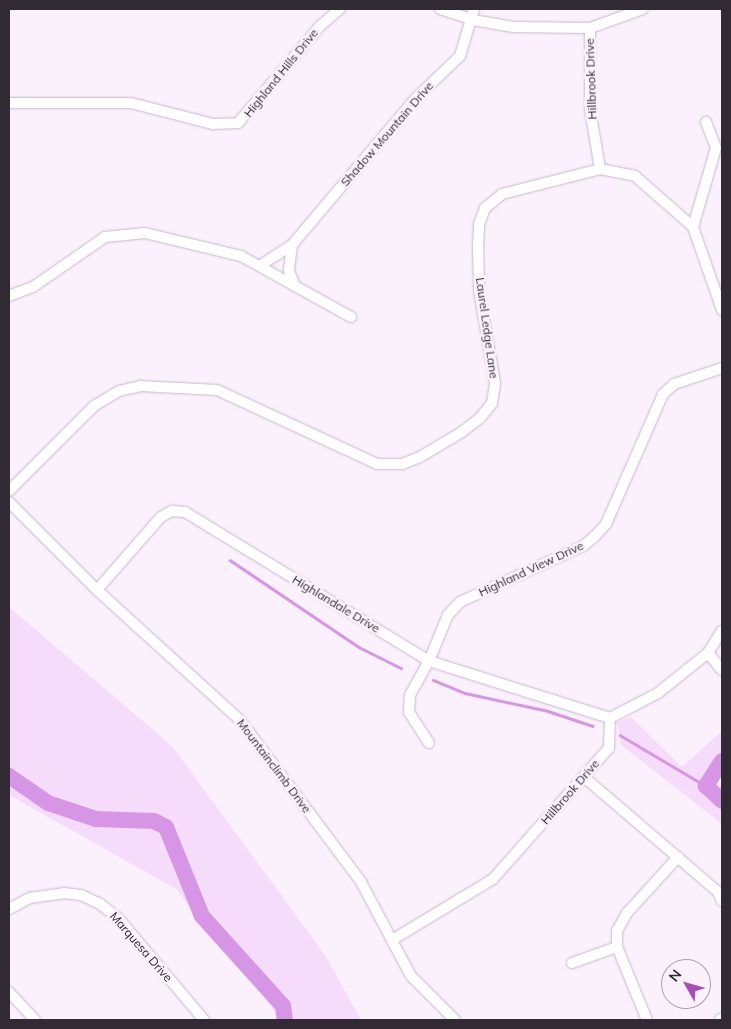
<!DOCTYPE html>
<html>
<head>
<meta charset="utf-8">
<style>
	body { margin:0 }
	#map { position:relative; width:731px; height:1029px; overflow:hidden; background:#faf1fc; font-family:Mulish,sans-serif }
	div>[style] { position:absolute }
	.green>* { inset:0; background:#f6dcfb }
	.stream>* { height:2.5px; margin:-1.25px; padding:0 1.25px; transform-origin:1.25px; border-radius:1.25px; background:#d796e5 }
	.river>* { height:16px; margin:-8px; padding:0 8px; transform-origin:8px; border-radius:8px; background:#d796e5 }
	.roads { filter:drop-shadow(0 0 1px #cbb6d0) drop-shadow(0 0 1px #cbb6d0) }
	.minor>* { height:10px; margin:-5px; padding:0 5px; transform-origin:5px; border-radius:5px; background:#fff }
	.tertiary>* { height:12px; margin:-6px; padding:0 6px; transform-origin:6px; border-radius:6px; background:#fff }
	span { translate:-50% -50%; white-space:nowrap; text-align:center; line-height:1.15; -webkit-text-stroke:5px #faf1fc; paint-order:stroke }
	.street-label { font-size:12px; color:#312933 }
	.frame { position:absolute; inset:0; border:10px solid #312933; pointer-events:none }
	.north { position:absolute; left:661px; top:959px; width:50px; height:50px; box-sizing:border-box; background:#faf1fc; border:1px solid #aaa1ac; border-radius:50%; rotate:308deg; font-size:14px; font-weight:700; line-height:20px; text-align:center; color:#312933 }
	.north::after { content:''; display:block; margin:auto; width:18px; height:22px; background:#a84eba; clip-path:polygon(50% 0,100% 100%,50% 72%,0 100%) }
</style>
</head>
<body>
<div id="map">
	<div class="green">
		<i style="clip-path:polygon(9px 607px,172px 746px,325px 955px,361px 1020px,277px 1020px,272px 1007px,176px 889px,9px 795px)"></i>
		<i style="clip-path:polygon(631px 717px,682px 767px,722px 731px,722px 775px,716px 782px,722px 789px,722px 824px,621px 745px,617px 722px)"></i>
	</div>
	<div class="stream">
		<i style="left:230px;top:560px;width:156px;rotate:34deg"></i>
		<i style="left:359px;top:647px;width:47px;rotate:26.6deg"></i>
		<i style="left:433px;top:680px;width:35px;rotate:22deg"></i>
		<i style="left:465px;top:693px;width:85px;rotate:12.2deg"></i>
		<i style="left:548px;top:711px;width:47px;rotate:18.4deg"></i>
		<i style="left:620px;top:735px;width:100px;rotate:30.7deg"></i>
	</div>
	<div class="river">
		<i style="left:722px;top:761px;width:30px;rotate:123deg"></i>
		<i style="left:706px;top:786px;width:22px;rotate:43deg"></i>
		<i style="left:9px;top:776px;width:47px;rotate:34.7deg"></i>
		<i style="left:48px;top:803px;width:51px;rotate:18.4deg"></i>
		<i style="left:96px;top:819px;width:58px;rotate:2deg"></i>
		<i style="left:154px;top:821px;width:13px;rotate:27deg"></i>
		<i style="left:166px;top:827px;width:96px;rotate:68deg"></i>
		<i style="left:202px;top:916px;width:121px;rotate:48deg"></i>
		<i style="left:283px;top:1006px;width:14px;rotate:82deg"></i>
	</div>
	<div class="roads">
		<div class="minor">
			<i style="left:440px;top:9px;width:35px;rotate:18deg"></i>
			<i style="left:473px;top:20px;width:41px;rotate:9.9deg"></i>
			<i style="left:513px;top:27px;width:77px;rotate:0.7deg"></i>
			<i style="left:590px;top:28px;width:56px;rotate:-19.7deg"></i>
			<i style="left:590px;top:28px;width:81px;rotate:90deg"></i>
			<i style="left:590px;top:109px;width:61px;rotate:80.5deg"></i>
			<i style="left:9px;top:103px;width:122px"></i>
			<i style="left:131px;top:103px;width:85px;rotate:14.4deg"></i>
			<i style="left:213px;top:124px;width:25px;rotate:-2deg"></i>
			<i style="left:238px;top:123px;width:126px;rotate:-49.8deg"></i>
			<i style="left:319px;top:27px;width:28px;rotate:-41deg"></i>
			<i style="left:693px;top:227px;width:82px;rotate:-73.8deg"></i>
			<i style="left:716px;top:148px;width:28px;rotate:-111deg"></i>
			<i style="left:292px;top:245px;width:26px;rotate:97deg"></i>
			<i style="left:289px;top:271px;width:16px;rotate:68deg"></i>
			<i style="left:261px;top:265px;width:37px;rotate:-33deg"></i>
			<i style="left:292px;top:245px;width:192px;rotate:-49.9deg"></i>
			<i style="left:416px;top:98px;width:61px;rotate:-43.7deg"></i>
			<i style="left:460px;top:56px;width:49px;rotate:-73.4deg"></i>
			<i style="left:9px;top:296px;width:26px;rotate:-21deg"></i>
			<i style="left:33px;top:287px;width:88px;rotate:-34.8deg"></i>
			<i style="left:105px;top:237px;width:40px;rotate:-5.7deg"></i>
			<i style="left:145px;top:233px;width:99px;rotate:13.5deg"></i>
			<i style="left:241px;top:256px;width:126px;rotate:29deg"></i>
			<i style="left:9px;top:491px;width:120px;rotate:-45deg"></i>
			<i style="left:94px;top:406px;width:29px;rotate:-31deg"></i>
			<i style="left:119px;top:391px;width:22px;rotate:-13deg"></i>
			<i style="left:140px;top:386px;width:77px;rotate:3deg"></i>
			<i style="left:217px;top:390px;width:176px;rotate:24.8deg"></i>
			<i style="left:377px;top:464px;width:25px"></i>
			<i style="left:402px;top:464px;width:19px;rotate:-21deg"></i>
			<i style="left:420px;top:457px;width:49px;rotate:-30.8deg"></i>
			<i style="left:462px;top:432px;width:23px;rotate:-38deg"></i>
			<i style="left:480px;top:418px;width:19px;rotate:-51deg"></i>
			<i style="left:492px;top:403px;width:20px;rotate:-81deg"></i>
			<i style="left:495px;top:383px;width:94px;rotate:-99.8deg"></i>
			<i style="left:479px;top:290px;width:44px;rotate:-91.3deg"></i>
			<i style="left:478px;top:246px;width:22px;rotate:-87deg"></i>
			<i style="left:479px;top:224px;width:17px;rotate:-69deg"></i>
			<i style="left:485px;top:208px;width:22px;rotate:-39deg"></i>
			<i style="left:502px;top:194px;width:101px;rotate:-14.3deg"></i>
			<i style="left:600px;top:169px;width:36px;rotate:11deg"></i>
			<i style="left:635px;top:176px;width:77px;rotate:41.3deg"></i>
			<i style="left:693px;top:227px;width:88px;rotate:70.7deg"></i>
			<i style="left:9px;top:502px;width:124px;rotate:45deg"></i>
			<i style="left:97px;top:590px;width:193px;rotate:42.3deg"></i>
			<i style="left:240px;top:720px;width:202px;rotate:53.2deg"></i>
			<i style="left:361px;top:882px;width:106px;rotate:62deg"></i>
			<i style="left:411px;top:976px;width:62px;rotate:45deg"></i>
			<i style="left:97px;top:590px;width:97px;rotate:-48.8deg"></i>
			<i style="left:161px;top:517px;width:13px;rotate:-29deg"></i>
			<i style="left:172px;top:511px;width:13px;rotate:4deg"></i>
			<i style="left:185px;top:512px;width:286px;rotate:31.4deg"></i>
			<i style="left:429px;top:661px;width:190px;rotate:17.5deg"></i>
			<i style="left:708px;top:653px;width:22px;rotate:51deg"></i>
			<i style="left:429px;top:743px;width:37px;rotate:-123deg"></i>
			<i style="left:409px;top:712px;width:17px;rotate:-87deg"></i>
			<i style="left:410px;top:695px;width:39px;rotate:-61deg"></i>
			<i style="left:429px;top:661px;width:50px;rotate:-67.6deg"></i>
			<i style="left:448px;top:615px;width:18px;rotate:-47deg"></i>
			<i style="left:460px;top:602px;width:135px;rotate:-24.5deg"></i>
			<i style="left:583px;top:546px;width:14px;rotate:-39deg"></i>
			<i style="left:594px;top:537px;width:18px;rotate:-47deg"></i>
			<i style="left:606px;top:524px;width:142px;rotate:-66.3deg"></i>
			<i style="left:663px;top:394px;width:15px;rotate:-42deg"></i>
			<i style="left:674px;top:384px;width:51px;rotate:-18.4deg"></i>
			<i style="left:584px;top:777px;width:177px;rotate:40.6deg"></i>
			<i style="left:718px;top:892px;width:10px;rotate:66deg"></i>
			<i style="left:9px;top:909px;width:24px;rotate:-28deg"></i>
			<i style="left:30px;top:898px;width:34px;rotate:-8deg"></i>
			<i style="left:64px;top:893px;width:17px;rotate:7deg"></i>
			<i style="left:81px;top:895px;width:21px;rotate:25deg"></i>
			<i style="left:100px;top:904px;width:24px;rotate:38deg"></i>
			<i style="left:119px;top:919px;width:132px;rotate:49.9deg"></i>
			<i style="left:392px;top:940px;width:118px;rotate:-31.1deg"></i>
			<i style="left:493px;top:879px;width:175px;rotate:-48.5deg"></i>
			<i style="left:609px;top:748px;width:30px;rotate:-88deg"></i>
			<i style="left:610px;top:718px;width:54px;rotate:-27.5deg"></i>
			<i style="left:658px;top:693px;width:64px;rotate:-38.7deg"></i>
			<i style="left:708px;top:653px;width:26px;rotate:-58deg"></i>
			<i style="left:572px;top:963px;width:48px;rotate:-19.6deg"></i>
			<i style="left:9px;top:992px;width:38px;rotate:47deg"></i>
			<i style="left:647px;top:1020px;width:79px;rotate:-112.3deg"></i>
			<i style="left:617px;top:947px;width:16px;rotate:-90deg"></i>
			<i style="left:617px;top:931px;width:21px;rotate:-61deg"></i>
			<i style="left:627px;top:913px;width:76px;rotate:-47.7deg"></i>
		</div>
		<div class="tertiary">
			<i style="left:721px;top:1020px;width:1px;rotate:-45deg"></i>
		</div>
	</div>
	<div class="street-label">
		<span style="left:281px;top:73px;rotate:-51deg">Highland Hills Drive</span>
		<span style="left:591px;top:79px;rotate:-92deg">Hillbrook Drive</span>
		<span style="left:387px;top:134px;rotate:-49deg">Shadow Mountain Drive</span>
		<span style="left:487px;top:328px;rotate:82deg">Laurel Ledge Lane</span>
		<span style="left:531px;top:569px;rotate:-25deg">Highland View Drive</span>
		<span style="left:336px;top:604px;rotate:31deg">Highlandale Drive</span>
		<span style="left:274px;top:766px;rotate:53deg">Mountainclimb Drive</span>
		<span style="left:570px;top:792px;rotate:-49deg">Hillbrook Drive</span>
		<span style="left:141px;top:947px;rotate:49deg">Marquesa Drive</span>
	</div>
	<div class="frame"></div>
	<div class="north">N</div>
</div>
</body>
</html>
